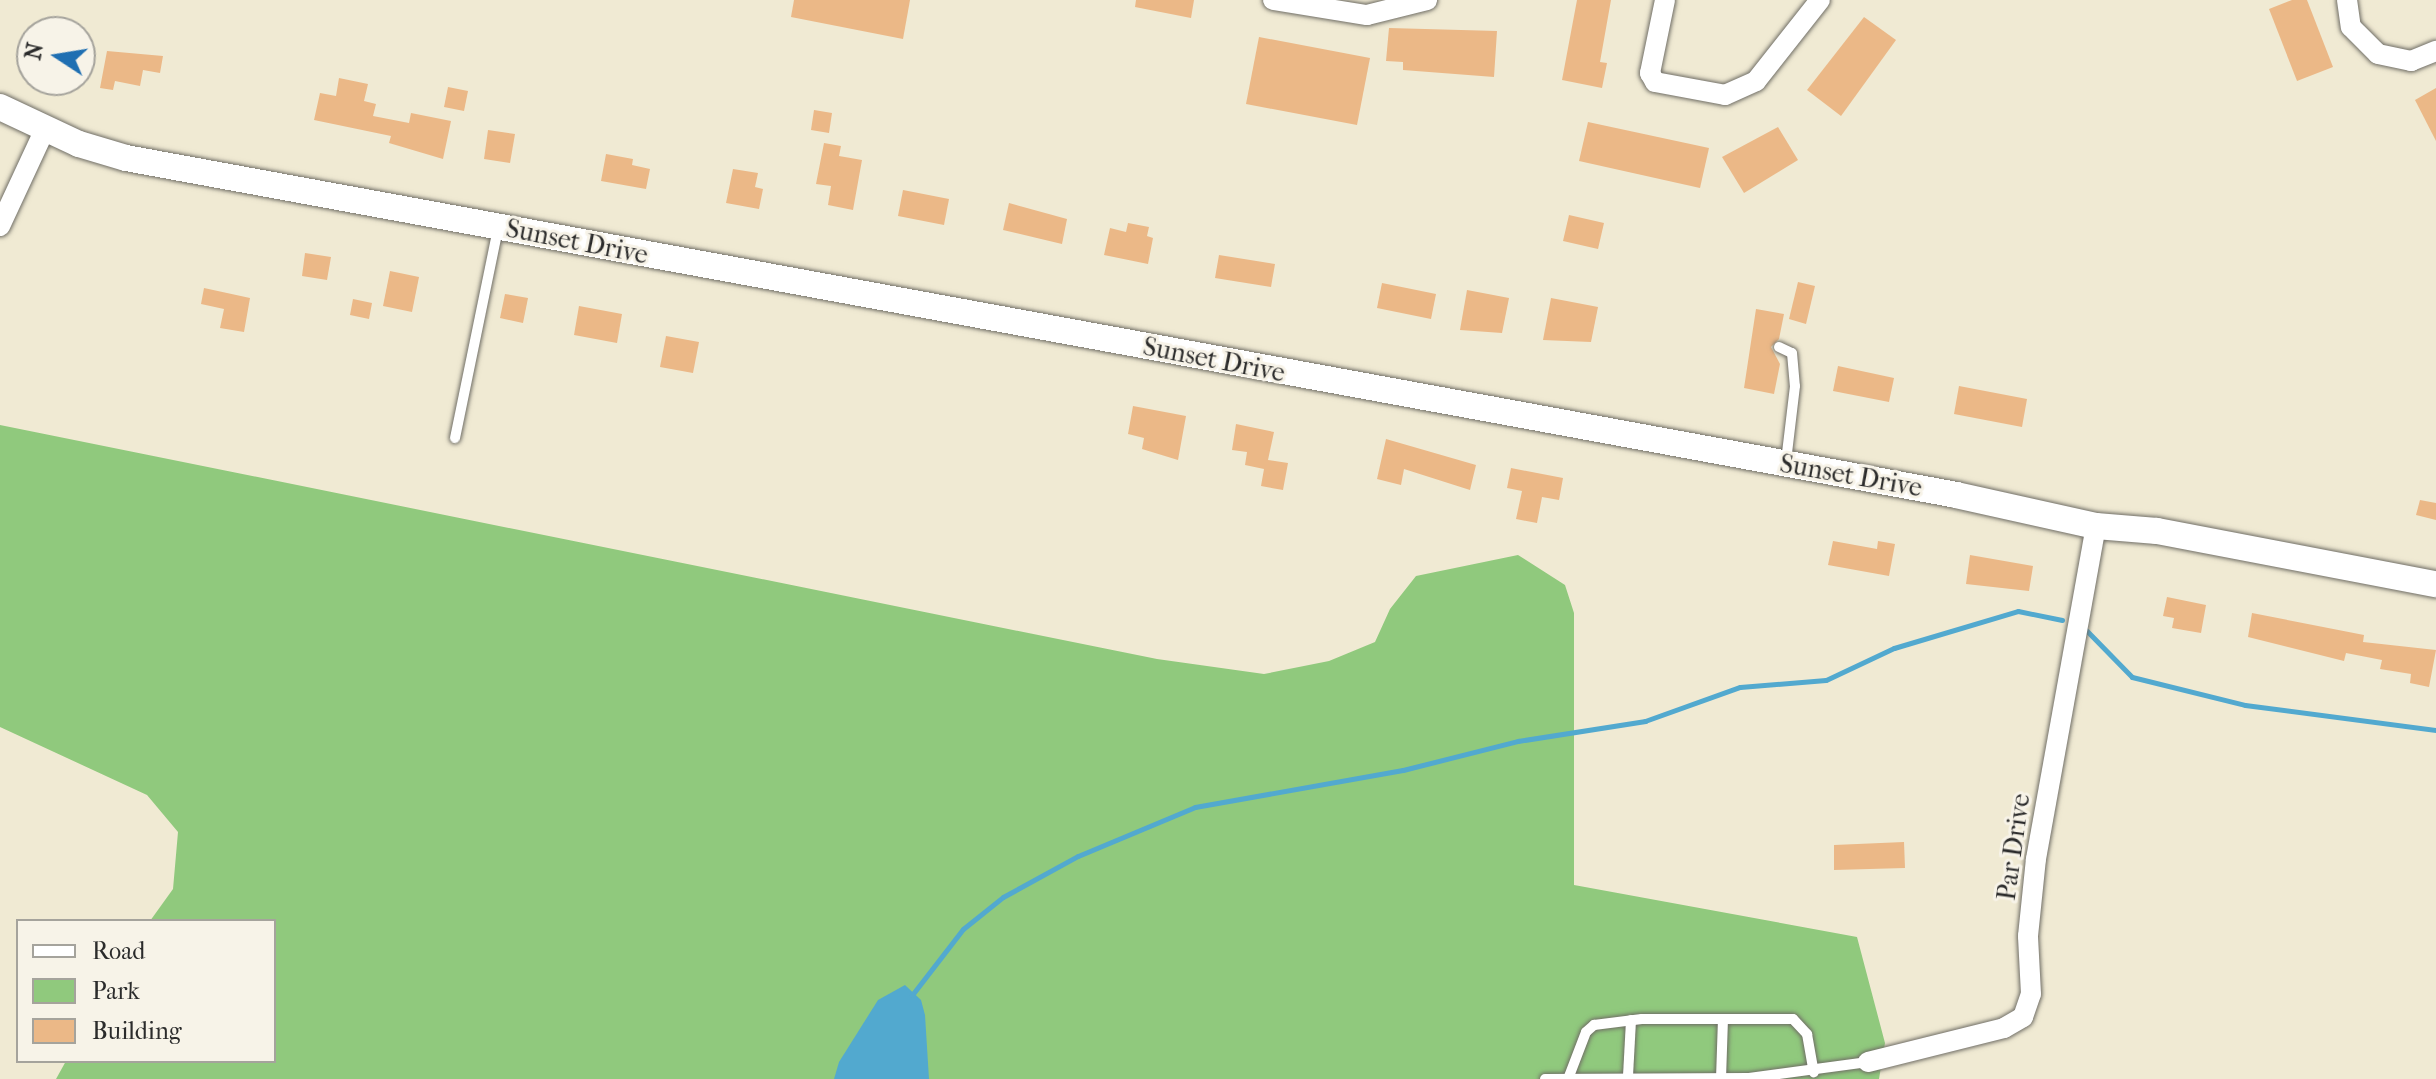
<!DOCTYPE html>
<html>
<head>
<meta charset="utf-8">
<style>
	body { margin:0 }
	#map { position:relative; width:2436px; height:1079px; overflow:hidden; background:#f0ead3; font-family:"IM FELL French Canon",serif }
	div>[style] { position:absolute }
	.green>* { inset:0; background:#90c97d }
	.water>* { inset:0; background:#52a9cf }
	.stream>* { height:5px; margin:-2.5px; padding:0 2.5px; transform-origin:2.5px; border-radius:2.5px; background:#52a9cf }
	.building>* { inset:0; background:#ebb887 }
	.roads { filter:drop-shadow(0 0 2px #706e66) drop-shadow(0 0 2px #706e66) }
	.service>* { height:10px; margin:-5px; padding:0 5px; transform-origin:5px; border-radius:5px; background:#fff }
	.minor>* { height:20px; margin:-10px; padding:0 10px; transform-origin:10px; border-radius:10px; background:#fff }
	.tertiary>* { height:26px; margin:-13px; padding:0 13px; transform-origin:13px; border-radius:13px; background:#fff }
	span { translate:-50% -50%; white-space:nowrap; text-align:center; line-height:1.15; -webkit-text-stroke:6px #f7f3e8; paint-order:stroke }
	.street-label { font-size:26px; color:#2b2b2b }
	.legend { position:absolute; left:16px; top:919px; width:260px; height:144px; box-sizing:border-box; background:#f7f3e8; border:2px solid #a5a39c; margin:0; padding:10px 14px; list-style:none; font-size:24px; color:#2b2b2b }
	.legend li { display:flex; align-items:center; gap:16px; height:40px }
	.legend b { width:40px; border:2px solid #a5a39c }
	.north { position:absolute; left:16px; top:16px; width:80px; height:80px; box-sizing:border-box; background:#f7f3e8; border:2px solid #a5a39c; border-radius:50%; rotate:282deg; font-size:22px; font-weight:700; line-height:32px; text-align:center; color:#2b2b2b }
	.north::after { content:''; display:block; margin:auto; width:28px; height:36px; background:#1f6fb2; clip-path:polygon(50% 0,100% 100%,50% 72%,0 100%) }
</style>
</head>
<body>
<div id="map">
	<div class="green">
		<i style="clip-path:polygon(0 425px,1157px 659px,1264px 674px,1329px 661px,1375px 642px,1390px 609px,1416px 576px,1518px 555px,1565px 585px,1574px 613px,1574px 885px,1857px 937px,1885px 1043px,1879px 1079px,56px 1079px,66px 1061px,274px 1061px,274px 921px,150px 921px,173px 889px,178px 832px,147px 795px,0 727px)"></i>
	</div>
	<div class="water">
		<i style="clip-path:polygon(905px 985px,921px 1000px,925px 1015px,929px 1079px,834px 1079px,839px 1062px,878px 1000px)"></i>
	</div>
	<div class="stream">
		<i style="left:2087px;top:631px;width:64px;rotate:45.6deg"></i>
		<i style="left:2132px;top:677px;width:116px;rotate:13.9deg"></i>
		<i style="left:2245px;top:705px;width:193px;rotate:7.5deg"></i>
		<i style="left:912px;top:995px;width:83px;rotate:-52.3deg"></i>
		<i style="left:963px;top:929px;width:51px;rotate:-38.7deg"></i>
		<i style="left:1003px;top:897px;width:85px;rotate:-28.7deg"></i>
		<i style="left:1078px;top:856px;width:127px;rotate:-22.7deg"></i>
		<i style="left:1195px;top:807px;width:211px;rotate:-10.1deg"></i>
		<i style="left:1403px;top:770px;width:119px;rotate:-14.2deg"></i>
		<i style="left:1518px;top:741px;width:129px;rotate:-8.9deg"></i>
		<i style="left:1645px;top:721px;width:101px;rotate:-19.7deg"></i>
		<i style="left:1740px;top:687px;width:86px;rotate:-4.7deg"></i>
		<i style="left:1826px;top:680px;width:75px;rotate:-25.2deg"></i>
		<i style="left:1894px;top:648px;width:129px;rotate:-16.6deg"></i>
		<i style="left:2018px;top:611px;width:45px;rotate:11.6deg"></i>
	</div>
	<div class="building">
		<i style="clip-path:polygon(794px 0,910px 0,903px 39px,791px 17px)"></i>
		<i style="clip-path:polygon(1136px 0,1194px 0,1191px 18px,1135px 7px)"></i>
		<i style="clip-path:polygon(1577px 0,1611px 0,1600px 62px,1607px 63px,1602px 88px,1562px 80px)"></i>
		<i style="clip-path:polygon(2292px 0,2307px 0,2333px 67px,2297px 81px,2269px 9px)"></i>
		<i style="clip-path:polygon(1864px 17px,1896px 40px,1841px 116px,1807px 90px)"></i>
		<i style="clip-path:polygon(1389px 28px,1497px 31px,1494px 77px,1403px 70px,1403px 62px,1386px 61px)"></i>
		<i style="clip-path:polygon(1259px 37px,1370px 58px,1357px 125px,1246px 104px)"></i>
		<i style="clip-path:polygon(107px 51px,163px 56px,160px 73px,143px 70px,140px 86px,115px 81px,113px 90px,100px 88px)"></i>
		<i style="clip-path:polygon(339px 78px,368px 84px,364px 101px,376px 104px,373px 116px,409px 123px,411px 113px,451px 121px,443px 159px,389px 143px,391px 136px,314px 120px,320px 93px,336px 96px)"></i>
		<i style="clip-path:polygon(448px 87px,468px 91px,464px 111px,444px 107px)"></i>
		<i style="clip-path:polygon(2436px 88px,2436px 141px,2415px 100px)"></i>
		<i style="clip-path:polygon(814px 110px,832px 113px,829px 133px,811px 130px)"></i>
		<i style="clip-path:polygon(1588px 122px,1709px 148px,1700px 188px,1579px 161px)"></i>
		<i style="clip-path:polygon(1778px 127px,1798px 160px,1744px 193px,1722px 157px)"></i>
		<i style="clip-path:polygon(488px 130px,515px 134px,510px 163px,484px 159px)"></i>
		<i style="clip-path:polygon(824px 143px,841px 146px,839px 156px,862px 160px,853px 210px,828px 205px,831px 186px,816px 184px)"></i>
		<i style="clip-path:polygon(606px 154px,633px 159px,632px 165px,650px 169px,646px 189px,601px 181px)"></i>
		<i style="clip-path:polygon(733px 169px,758px 173px,755px 187px,763px 189px,759px 209px,726px 203px)"></i>
		<i style="clip-path:polygon(903px 190px,949px 199px,944px 225px,898px 216px)"></i>
		<i style="clip-path:polygon(1009px 203px,1067px 219px,1062px 244px,1003px 230px)"></i>
		<i style="clip-path:polygon(1569px 215px,1604px 223px,1598px 249px,1563px 241px)"></i>
		<i style="clip-path:polygon(1128px 223px,1149px 227px,1147px 236px,1153px 238px,1148px 264px,1104px 255px,1110px 228px,1126px 232px)"></i>
		<i style="clip-path:polygon(305px 253px,331px 257px,327px 280px,302px 276px)"></i>
		<i style="clip-path:polygon(1219px 255px,1275px 264px,1271px 287px,1215px 278px)"></i>
		<i style="clip-path:polygon(390px 271px,419px 277px,412px 312px,383px 306px)"></i>
		<i style="clip-path:polygon(1798px 282px,1815px 286px,1806px 324px,1789px 319px)"></i>
		<i style="clip-path:polygon(1382px 283px,1436px 294px,1431px 319px,1377px 308px)"></i>
		<i style="clip-path:polygon(204px 288px,250px 298px,244px 332px,220px 328px,224px 309px,201px 304px)"></i>
		<i style="clip-path:polygon(1467px 290px,1509px 298px,1502px 333px,1460px 330px)"></i>
		<i style="clip-path:polygon(505px 294px,528px 298px,523px 323px,500px 318px)"></i>
		<i style="clip-path:polygon(1551px 298px,1598px 307px,1591px 342px,1543px 340px)"></i>
		<i style="clip-path:polygon(353px 299px,372px 303px,369px 319px,350px 315px)"></i>
		<i style="clip-path:polygon(579px 306px,622px 314px,617px 343px,574px 335px)"></i>
		<i style="clip-path:polygon(1756px 309px,1784px 314px,1779px 339px,1771px 347px,1780px 364px,1774px 394px,1744px 388px)"></i>
		<i style="clip-path:polygon(666px 336px,699px 342px,693px 373px,660px 367px)"></i>
		<i style="clip-path:polygon(1838px 366px,1894px 378px,1889px 402px,1833px 391px)"></i>
		<i style="clip-path:polygon(1959px 386px,2027px 399px,2022px 427px,1954px 414px)"></i>
		<i style="clip-path:polygon(1133px 406px,1186px 416px,1178px 460px,1142px 449px,1144px 438px,1128px 434px)"></i>
		<i style="clip-path:polygon(1236px 424px,1274px 432px,1268px 460px,1288px 463px,1283px 490px,1261px 486px,1264px 469px,1245px 465px,1247px 452px,1232px 450px)"></i>
		<i style="clip-path:polygon(1386px 439px,1476px 465px,1470px 490px,1404px 469px,1401px 485px,1377px 479px)"></i>
		<i style="clip-path:polygon(1511px 468px,1563px 478px,1559px 500px,1542px 497px,1537px 523px,1516px 519px,1522px 491px,1507px 488px)"></i>
		<i style="clip-path:polygon(2420px 500px,2436px 503px,2436px 520px,2416px 515px)"></i>
		<i style="clip-path:polygon(1833px 541px,1877px 549px,1878px 541px,1895px 544px,1889px 576px,1828px 565px)"></i>
		<i style="clip-path:polygon(1970px 555px,2033px 566px,2029px 591px,1966px 584px)"></i>
		<i style="clip-path:polygon(2167px 597px,2206px 605px,2201px 633px,2172px 628px,2174px 618px,2163px 616px)"></i>
		<i style="clip-path:polygon(2252px 613px,2364px 635px,2363px 642px,2436px 650px,2429px 687px,2410px 683px,2411px 674px,2380px 669px,2382px 660px,2346px 653px,2344px 661px,2248px 637px)"></i>
		<i style="clip-path:polygon(1904px 842px,1905px 868px,1834px 870px,1834px 845px)"></i>
	</div>
	<div class="roads">
		<div class="service">
			<i style="left:1779px;top:347px;width:14px;rotate:25deg"></i>
			<i style="left:1792px;top:353px;width:33px;rotate:85deg"></i>
			<i style="left:1795px;top:386px;width:77px;rotate:96.8deg"></i>
			<i style="left:455px;top:438px;width:213px;rotate:-78.4deg"></i>
			<i style="left:1628px;top:1076px;width:56px;rotate:-86.9deg"></i>
			<i style="left:1545px;top:1079px;width:204px;rotate:-0.3deg"></i>
			<i style="left:1749px;top:1078px;width:120px;rotate:-7.7deg"></i>
			<i style="left:1568px;top:1079px;width:50px;rotate:-69deg"></i>
			<i style="left:1586px;top:1032px;width:11px;rotate:-41deg"></i>
			<i style="left:1594px;top:1025px;width:48px;rotate:-7.1deg"></i>
			<i style="left:1642px;top:1019px;width:151px"></i>
			<i style="left:1793px;top:1019px;width:21px;rotate:47deg"></i>
			<i style="left:1807px;top:1034px;width:39px;rotate:80deg"></i>
			<i style="left:1721px;top:1079px;width:60px;rotate:-88.1deg"></i>
		</div>
		<div class="minor">
			<i style="left:1273px;top:0;width:95px;rotate:9.1deg"></i>
			<i style="left:1367px;top:15px;width:62px;rotate:-14deg"></i>
			<i style="left:1665px;top:0;width:75px;rotate:101.6deg"></i>
			<i style="left:1650px;top:73px;width:10px;rotate:61deg"></i>
			<i style="left:1655px;top:82px;width:71px;rotate:10.5deg"></i>
			<i style="left:1725px;top:95px;width:34px;rotate:-24deg"></i>
			<i style="left:1756px;top:81px;width:103px;rotate:-51.7deg"></i>
			<i style="left:2347px;top:0;width:27px;rotate:82deg"></i>
			<i style="left:2351px;top:27px;width:38px;rotate:45deg"></i>
			<i style="left:2378px;top:54px;width:34px;rotate:12deg"></i>
			<i style="left:2411px;top:61px;width:27px;rotate:-22deg"></i>
			<i style="left:0;top:226px;width:107px;rotate:-65.1deg"></i>
			<i style="left:1868px;top:1062px;width:140px;rotate:-14deg"></i>
			<i style="left:2004px;top:1028px;width:22px;rotate:-30deg"></i>
			<i style="left:2023px;top:1017px;width:24px;rotate:-71deg"></i>
			<i style="left:2031px;top:994px;width:58px;rotate:-93deg"></i>
			<i style="left:2028px;top:936px;width:77px;rotate:-84.1deg"></i>
			<i style="left:2036px;top:859px;width:338px;rotate:-79.8deg"></i>
		</div>
		<div class="tertiary">
			<i style="left:0;top:107px;width:87px;rotate:25.1deg"></i>
			<i style="left:79px;top:144px;width:49px;rotate:16.6deg"></i>
			<i style="left:126px;top:158px;width:1861px;rotate:10.43deg"></i>
			<i style="left:1956px;top:495px;width:143px;rotate:12.5deg"></i>
			<i style="left:2096px;top:526px;width:61px;rotate:4.7deg"></i>
			<i style="left:2157px;top:531px;width:284px;rotate:10.8deg"></i>
		</div>
	</div>
	<div class="street-label">
		<span style="left:577px;top:242px;rotate:11deg">Sunset Drive</span>
		<span style="left:1214px;top:360px;rotate:11deg">Sunset Drive</span>
		<span style="left:1851px;top:476px;rotate:10deg">Sunset Drive</span>
		<span style="left:2014px;top:847px;rotate:-82deg">Par Drive</span>
	</div>
	<ul class="legend">
	<li><b style="height:10px;background:#fff"></b>Road</li>
	<li><b style="height:22px;background:#90c97d"></b>Park</li>
	<li><b style="height:22px;background:#ebb887"></b>Building</li>
	</ul>
	<div class="north">N</div>
</div>
</body>
</html>
